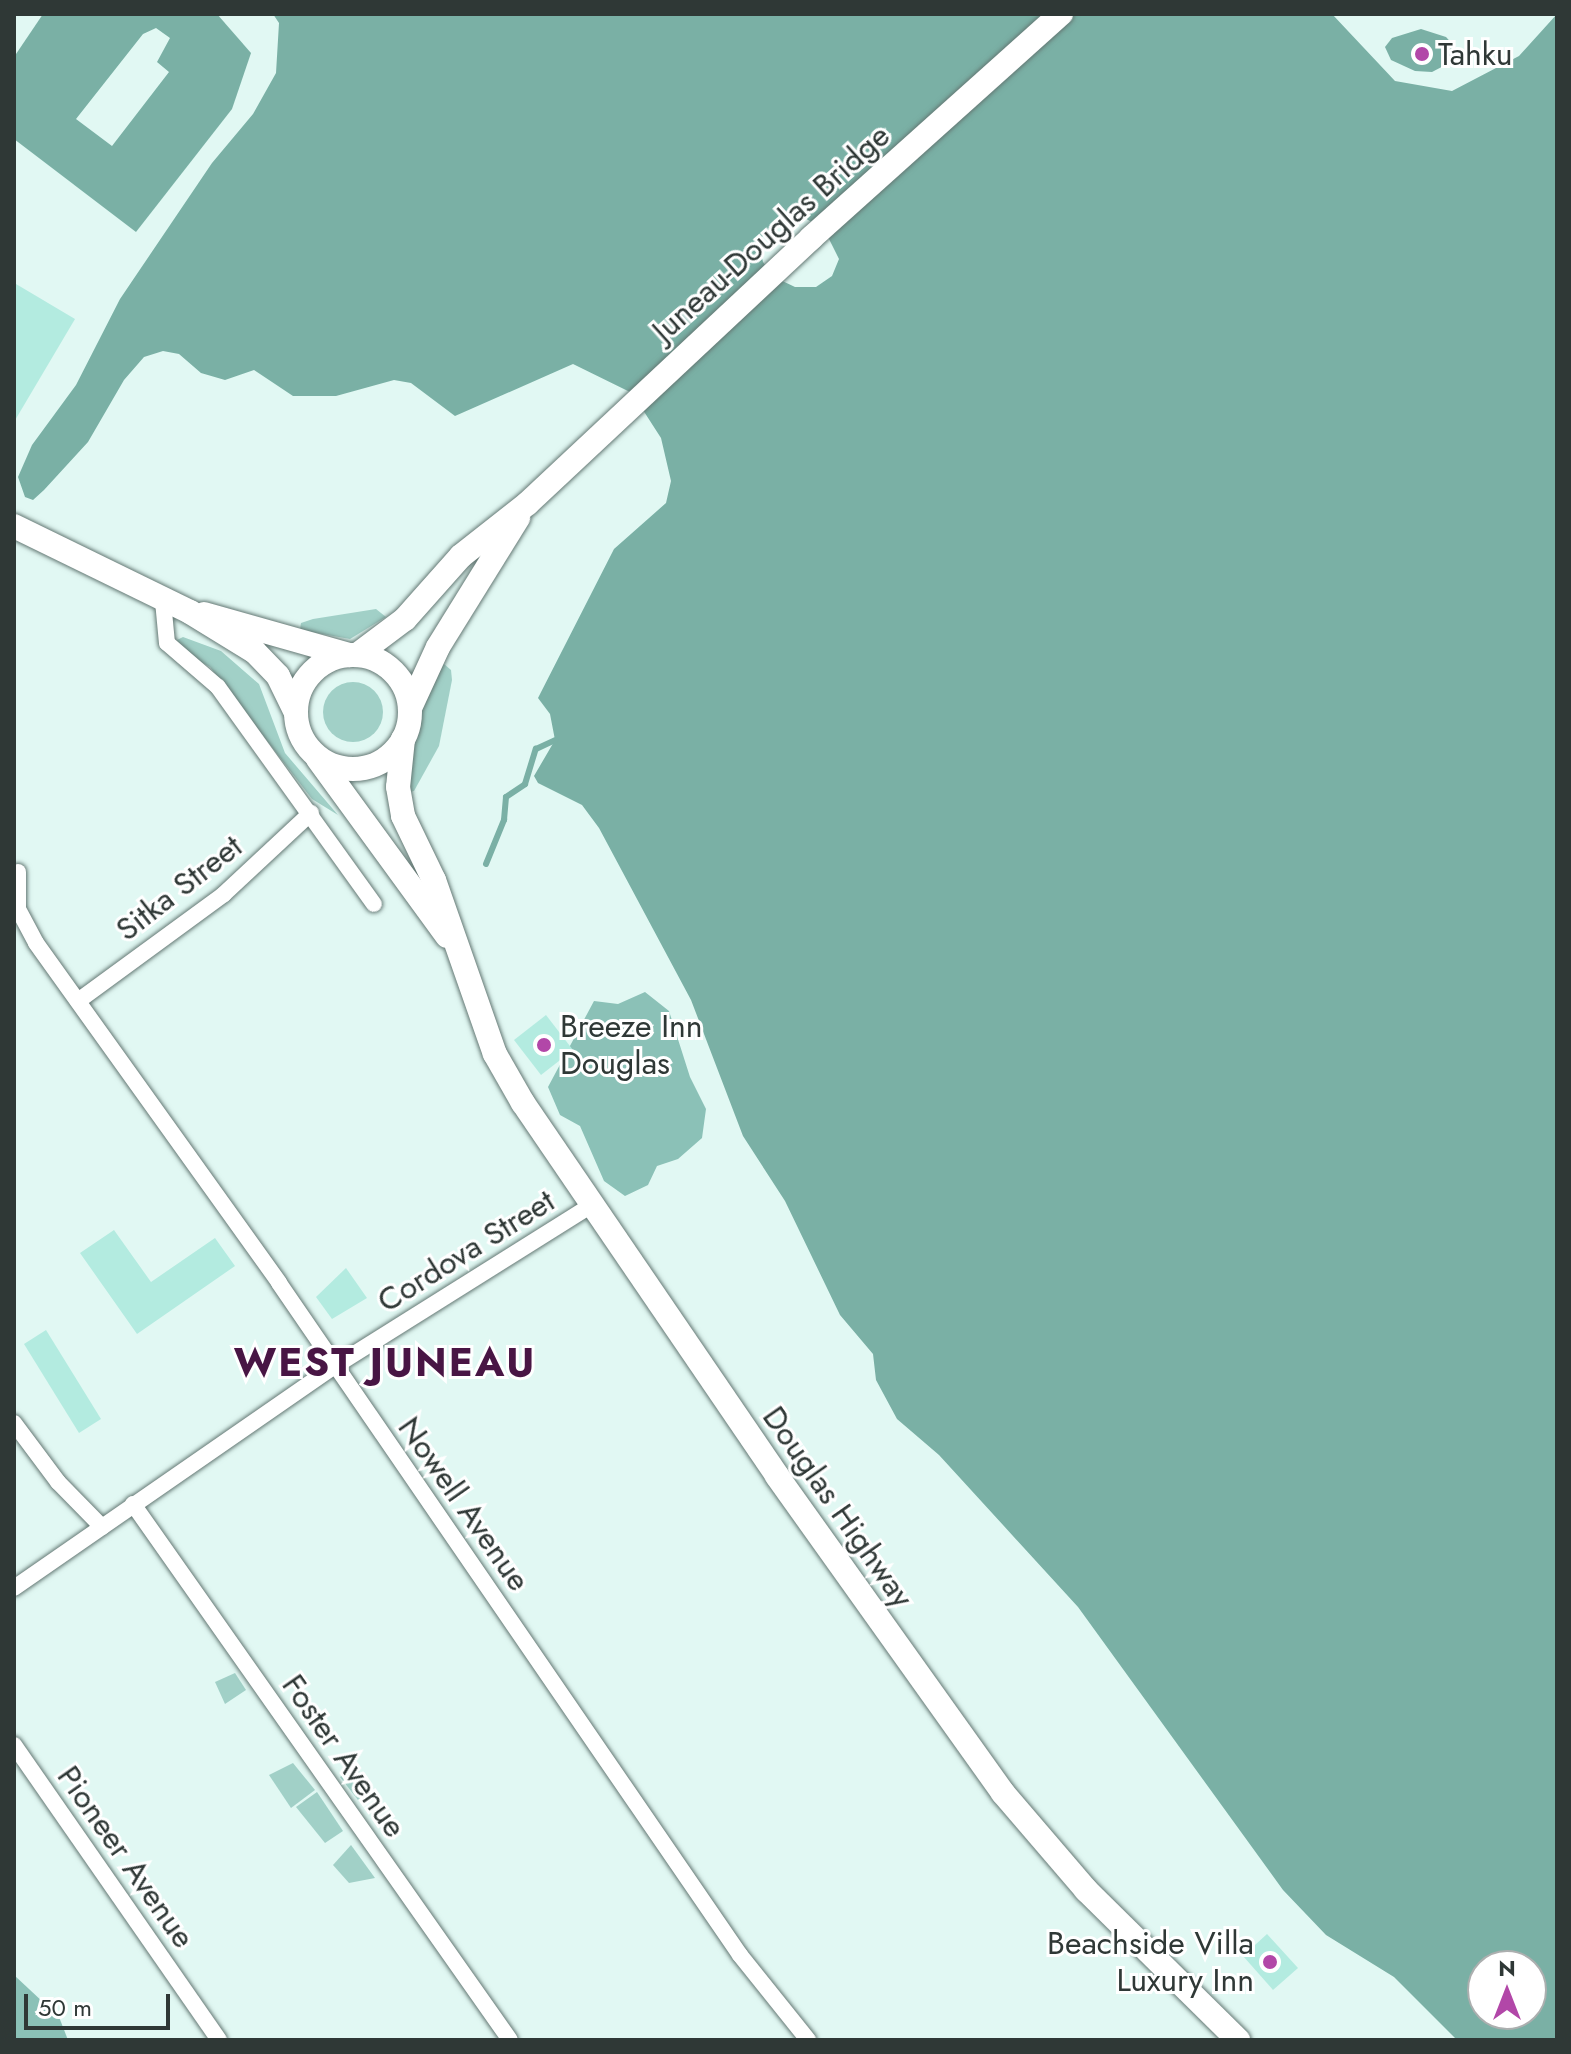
<!DOCTYPE html>
<html>
<head>
<meta charset="utf-8">
<style>
	body { margin:0 }
	#map { position:relative; width:1571px; height:2054px; overflow:hidden; background:#e1f8f3; font-family:Jost,sans-serif }
	div>[style] { position:absolute }
	.green>* { inset:0; background:#a1d0c7 }
	.round { border-radius:50% }
	.forest>* { inset:0; background:#8bc1b7 }
	.water>* { inset:0; background:#7ab0a5 }
	.pier>* { inset:0; background:#e1f8f3 }
	.stream>* { height:6px; margin:-3px; padding:0 3px; transform-origin:3px; border-radius:3px; background:#7ab0a5 }
	.building>* { inset:0; background:#b3ebe0 }
	.roads { filter:drop-shadow(0 0 2px #647874) drop-shadow(0 0 2px #647874) }
	.minor>* { height:16px; margin:-8px; padding:0 8px; transform-origin:8px; border-radius:8px; background:#fff }
	.secondary>* { height:24px; margin:-12px; padding:0 12px; transform-origin:12px; border-radius:12px; background:#fff }
	.secondary>.ring { margin:-12px; padding:0; box-sizing:content-box; background:none; border:24px solid #fff; border-radius:50% }
	.dots>* { width:22px; height:22px; translate:-50% -50%; box-sizing:border-box; border:4px solid #fff; border-radius:50% }
	span { translate:-50% -50%; white-space:nowrap; text-align:center; line-height:1.15; -webkit-text-stroke:6px #fff; paint-order:stroke }
	.poi-label { font-size:32px; color:#2f3836 }
	.left { translate:0 -50%; text-align:left }
	.right { translate:-100% -50%; text-align:right }
	.street-label { font-size:32px; color:#2f3836 }
	.district-label { font-size:40px; color:#481544; font-weight:700; letter-spacing:2px }
	.frame { position:absolute; inset:0; border:16px solid #2f3836; pointer-events:none }
	.north { position:absolute; left:1467px; top:1950px; width:80px; height:80px; box-sizing:border-box; background:#fff; border:2px solid #acafaf; border-radius:50%; rotate:0deg; font-size:22px; font-weight:700; line-height:32px; text-align:center; color:#2f3836 }
	.north::after { content:''; display:block; margin:auto; width:28px; height:36px; background:#b247a8; clip-path:polygon(50% 0,100% 100%,50% 72%,0 100%) }
	.scale { position:absolute; left:24px; top:1994px; width:146px; height:36px; box-sizing:border-box; border:4px solid #2f3836; border-top:0; padding-left:10px; font-size:24px; line-height:28px; white-space:nowrap; color:#2f3836; -webkit-text-stroke:6px #fff; paint-order:stroke }
</style>
</head>
<body>
<div id="map">
	<div class="green">
		<i style="clip-path:polygon(376px 609px,386px 617px,350px 639px,300px 630px,301px 623px,313px 619px)"></i>
		<i style="clip-path:polygon(183px 637px,221px 651px,259px 684px,285px 753px,338px 815px,312px 799px,210px 667px,178px 649px,177px 640px)"></i>
		<i style="clip-path:polygon(437px 658px,451px 670px,452px 680px,439px 746px,414px 791px,404px 793px,411px 739px,432px 661px)"></i>
		<i class="round" style="left:323px;top:682px;width:60px;height:60px"></i>
		<i style="clip-path:polygon(235px 1673px,246px 1690px,225px 1704px,215px 1682px)"></i>
		<i style="clip-path:polygon(293px 1763px,315px 1790px,291px 1808px,269px 1775px)"></i>
		<i style="clip-path:polygon(357px 1767px,369px 1791px,358px 1800px,340px 1777px)"></i>
		<i style="clip-path:polygon(317px 1792px,343px 1831px,325px 1843px,296px 1807px)"></i>
		<i style="clip-path:polygon(351px 1845px,375px 1878px,349px 1883px,333px 1865px)"></i>
	</div>
	<div class="forest">
		<i style="clip-path:polygon(645px 992px,669px 1011px,690px 1077px,706px 1109px,702px 1138px,678px 1159px,657px 1166px,648px 1185px,625px 1196px,604px 1181px,580px 1126px,560px 1115px,548px 1087px,594px 1001px,618px 1004px)"></i>
		<i style="clip-path:polygon(14px 1975px,59px 2017px,68px 2040px,14px 2040px)"></i>
	</div>
	<div class="water">
		<i style="clip-path:polygon(14px 14px,217px 14px,251px 53px,232px 109px,136px 232px,14px 139px)"></i>
		<i style="clip-path:polygon(evenodd,273px 14px,1332px 14px,1395px 81px,1452px 91px,1519px 56px,1557px 14px,1557px 2040px,1457px 2040px,1394px 1977px,1326px 1935px,1283px 1890px,1078px 1607px,939px 1455px,897px 1419px,876px 1380px,873px 1354px,840px 1315px,785px 1201px,743px 1136px,691px 1000px,599px 828px,582px 805px,538px 783px,534px 776px,555px 740px,550px 714px,538px 698px,614px 549px,666px 503px,671px 481px,661px 438px,632px 393px,573px 364px,455px 416px,411px 383px,394px 380px,336px 396px,293px 396px,254px 370px,225px 380px,201px 373px,179px 354px,163px 351px,144px 357px,124px 380px,88px 442px,44px 490px,33px 500px,25px 497px,18px 477px,32px 445px,76px 385px,120px 299px,212px 163px,253px 114px,276px 73px,279px 23px,273px 14px,794px 212px,824px 229px,839px 259px,832px 276px,816px 287px,795px 287px,774px 277px,763px 262px,758px 240px,794px 212px,273px 14px,1483px 1966px,1531px 1966px,1531px 2014px,1483px 2014px,1483px 1966px)"></i>
		<i style="clip-path:polygon(1421px 29px,1446px 37px,1456px 48px,1455px 60px,1432px 72px,1415px 71px,1391px 60px,1385px 47px,1392px 38px)"></i>
	</div>
	<div class="pier">
		<i style="clip-path:polygon(14px 14px,43px 14px,14px 57px)"></i>
		<i style="clip-path:polygon(156px 28px,170px 38px,157px 62px,169px 72px,112px 146px,76px 119px,143px 34px)"></i>
	</div>
	<div class="stream">
		<i style="left:486px;top:864px;width:48px;rotate:-67.8deg"></i>
		<i style="left:504px;top:820px;width:23px;rotate:-85deg"></i>
		<i style="left:506px;top:797px;width:23px;rotate:-34deg"></i>
		<i style="left:525px;top:784px;width:37px;rotate:-73deg"></i>
		<i style="left:536px;top:749px;width:21px;rotate:-25deg"></i>
	</div>
	<div class="building">
		<i style="clip-path:polygon(16px 284px,75px 319px,14px 422px,14px 287px)"></i>
		<i style="clip-path:polygon(546px 1015px,573px 1050px,541px 1075px,514px 1040px)"></i>
		<i style="clip-path:polygon(114px 1230px,151px 1282px,215px 1238px,235px 1266px,137px 1334px,80px 1253px)"></i>
		<i style="clip-path:polygon(346px 1268px,367px 1298px,332px 1319px,316px 1297px)"></i>
		<i style="clip-path:polygon(46px 1330px,101px 1419px,79px 1433px,24px 1344px)"></i>
		<i style="clip-path:polygon(1267px 1934px,1298px 1968px,1273px 1990px,1243px 1956px)"></i>
	</div>
	<div class="roads">
		<div class="minor">
			<i style="left:163px;top:601px;width:42px;rotate:84.6deg"></i>
			<i style="left:167px;top:643px;width:67px;rotate:40.8deg"></i>
			<i style="left:218px;top:687px;width:267px;rotate:54.3deg"></i>
			<i style="left:18px;top:872px;width:37px;rotate:90deg"></i>
			<i style="left:18px;top:909px;width:38px;rotate:62deg"></i>
			<i style="left:36px;top:943px;width:418px;rotate:54.4deg"></i>
			<i style="left:279px;top:1283px;width:815px;rotate:55.55deg"></i>
			<i style="left:740px;top:1955px;width:109px;rotate:51.3deg"></i>
			<i style="left:78px;top:1001px;width:181px;rotate:-36.2deg"></i>
			<i style="left:224px;top:894px;width:119px;rotate:-43deg"></i>
			<i style="left:14px;top:1423px;width:74px;rotate:53.3deg"></i>
			<i style="left:58px;top:1482px;width:63px;rotate:45.6deg"></i>
			<i style="left:133px;top:1504px;width:655px;rotate:54.88deg"></i>
			<i style="left:14px;top:1588px;width:390px;rotate:-34.7deg"></i>
			<i style="left:335px;top:1366px;width:303px;rotate:-32.1deg"></i>
			<i style="left:14px;top:1745px;width:359px;rotate:55.2deg"></i>
		</div>
		<div class="secondary">
			<i style="left:14px;top:526px;width:196px;rotate:26deg"></i>
			<i style="left:190px;top:612px;width:76px;rotate:31.6deg"></i>
			<i style="left:255px;top:652px;width:33px;rotate:46deg"></i>
			<i style="left:278px;top:676px;width:39px;rotate:64deg"></i>
			<i style="left:204px;top:614px;width:151px;rotate:15.8deg"></i>
			<i class="ring" style="left:296px;top:655px;width:90px;height:90px"></i>
			<i style="left:357px;top:655px;width:60px;rotate:-36.9deg"></i>
			<i style="left:405px;top:619px;width:84px;rotate:-48.4deg"></i>
			<i style="left:461px;top:556px;width:85px;rotate:-38.3deg"></i>
			<i style="left:528px;top:503px;width:388px;rotate:-43.1deg"></i>
			<i style="left:811px;top:238px;width:336px;rotate:-41.9deg"></i>
			<i style="left:410px;top:708px;width:67px;rotate:-65.3deg"></i>
			<i style="left:438px;top:647px;width:152px;rotate:-58.2deg"></i>
			<i style="left:403px;top:739px;width:48px;rotate:95.9deg"></i>
			<i style="left:398px;top:787px;width:29px;rotate:80deg"></i>
			<i style="left:403px;top:816px;width:71px;rotate:64.2deg"></i>
			<i style="left:434px;top:880px;width:184px;rotate:70.7deg"></i>
			<i style="left:495px;top:1054px;width:56px;rotate:60.3deg"></i>
			<i style="left:523px;top:1103px;width:451px;rotate:55.7deg"></i>
			<i style="left:777px;top:1476px;width:389px;rotate:54.5deg"></i>
			<i style="left:1003px;top:1793px;width:128px;rotate:49.4deg"></i>
			<i style="left:1086px;top:1890px;width:214px;rotate:44.6deg"></i>
			<i style="left:318px;top:759px;width:219px;rotate:53.9deg"></i>
		</div>
	</div>
	<div class="dots">
		<i style="left:1422px;top:54px;background:#b247a8"></i>
		<i style="left:544px;top:1045px;background:#b247a8"></i>
		<i style="left:1270px;top:1962px;background:#b247a8"></i>
	</div>
	<div class="poi-label">
		<span class="left" style="left:1438px;top:54px">Tahku</span>
		<span class="left" style="left:560px;top:1045px">Breeze Inn<br>Douglas</span>
		<span class="right" style="left:1254px;top:1962px">Beachside Villa<br>Luxury Inn</span>
	</div>
	<div class="street-label">
		<span style="left:771px;top:233px;rotate:-42deg">Juneau-Douglas Bridge</span>
		<span style="left:179px;top:888px;rotate:-38deg">Sitka Street</span>
		<span style="left:466px;top:1251px;rotate:-32deg">Cordova Street</span>
		<span style="left:464px;top:1504px;rotate:55deg">Nowell Avenue</span>
		<span style="left:838px;top:1507px;rotate:55deg">Douglas Highway</span>
		<span style="left:344px;top:1756px;rotate:55deg">Foster Avenue</span>
		<span style="left:126px;top:1857px;rotate:55deg">Pioneer Avenue</span>
	</div>
	<div class="district-label">
		<span style="left:385px;top:1362px">WEST JUNEAU</span>
	</div>
	<div class="frame"></div>
	<div class="north">N</div>
	<div class="scale">50 m</div>
</div>
</body>
</html>
